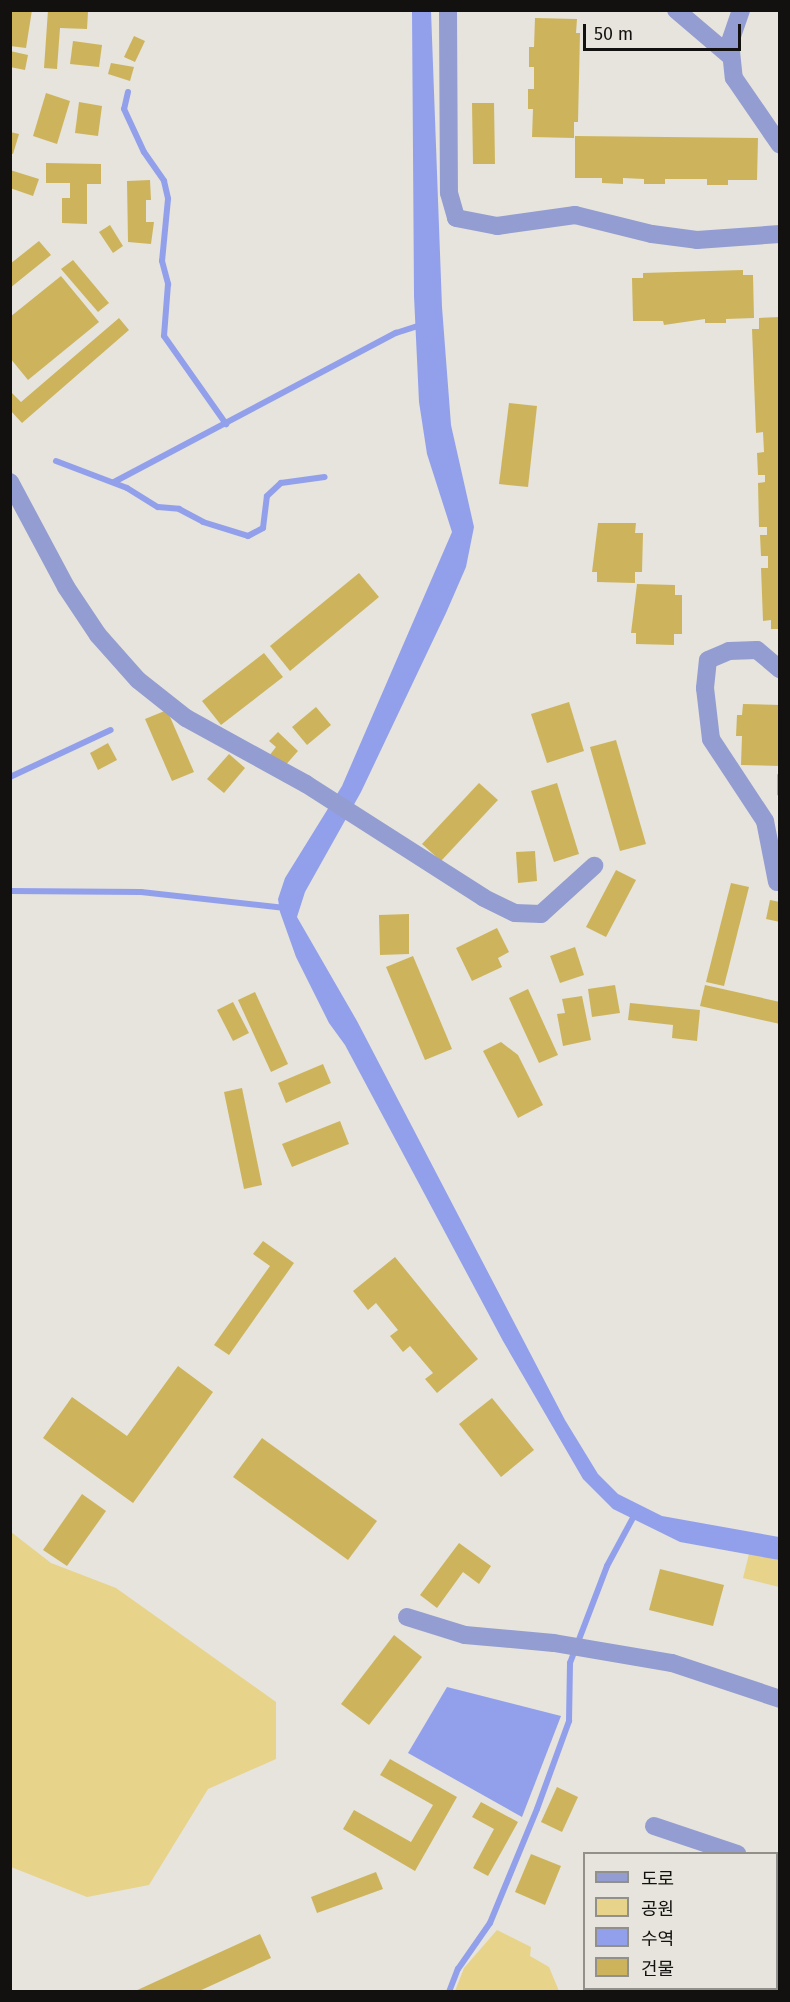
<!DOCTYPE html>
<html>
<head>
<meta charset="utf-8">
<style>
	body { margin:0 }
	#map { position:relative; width:790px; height:2002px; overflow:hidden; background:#e6e4dc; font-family:"Fira Sans","Noto Sans KR",sans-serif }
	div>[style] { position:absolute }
	.green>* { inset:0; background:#e8d38a }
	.water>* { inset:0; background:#92a0ec }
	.stream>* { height:6px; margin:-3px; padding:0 3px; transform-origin:3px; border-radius:3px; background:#92a0ec }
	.building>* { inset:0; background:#cdb45c }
	.minor>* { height:18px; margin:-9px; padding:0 9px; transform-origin:9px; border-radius:9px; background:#939dd1 }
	span { translate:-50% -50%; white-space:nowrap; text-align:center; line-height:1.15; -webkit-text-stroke:4.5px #e6e4dc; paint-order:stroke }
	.frame { position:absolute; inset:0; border:12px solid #12110f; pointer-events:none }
	.legend { position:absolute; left:583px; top:1852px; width:195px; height:138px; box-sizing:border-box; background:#e6e4dc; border:2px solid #91908a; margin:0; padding:8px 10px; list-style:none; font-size:18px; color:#12110f }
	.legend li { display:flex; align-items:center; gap:12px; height:30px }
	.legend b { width:30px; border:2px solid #91908a }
	.scale { position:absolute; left:583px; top:24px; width:158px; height:27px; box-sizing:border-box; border:3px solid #12110f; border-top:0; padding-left:8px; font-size:18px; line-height:21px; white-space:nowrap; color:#12110f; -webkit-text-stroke:4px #e6e4dc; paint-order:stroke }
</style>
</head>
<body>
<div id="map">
	<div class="green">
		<i style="clip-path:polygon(11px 1532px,51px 1563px,116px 1588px,276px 1702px,276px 1759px,208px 1789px,149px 1885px,87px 1897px,11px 1867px)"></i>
		<i style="clip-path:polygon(749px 1554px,779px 1560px,779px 1587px,743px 1578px)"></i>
		<i style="clip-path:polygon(497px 1930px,531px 1947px,530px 1956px,549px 1967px,559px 1991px,455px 1991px,464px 1968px)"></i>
	</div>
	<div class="water">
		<i style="clip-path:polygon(412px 11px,431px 11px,442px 307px,451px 425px,474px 527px,466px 567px,446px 613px,361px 792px,305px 892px,297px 917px,357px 1021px,565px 1420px,598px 1474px,618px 1494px,662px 1516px,779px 1537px,779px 1560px,680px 1542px,613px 1509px,583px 1479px,503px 1341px,345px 1045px,329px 1023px,296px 957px,280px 912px,278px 899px,285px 878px,342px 786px,452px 532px,427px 454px,419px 402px,414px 296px)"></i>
		<i style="clip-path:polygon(447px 1687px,561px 1716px,522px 1817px,408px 1753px)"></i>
	</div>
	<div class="stream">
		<i style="left:128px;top:92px;width:17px;rotate:103deg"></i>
		<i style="left:124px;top:109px;width:47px;rotate:65.1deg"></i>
		<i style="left:144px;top:152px;width:35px;rotate:55deg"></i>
		<i style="left:164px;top:181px;width:18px;rotate:77deg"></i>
		<i style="left:168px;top:199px;width:62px;rotate:95.5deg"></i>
		<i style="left:162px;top:261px;width:24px;rotate:75deg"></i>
		<i style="left:168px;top:284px;width:52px;rotate:94.4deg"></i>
		<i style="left:164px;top:336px;width:108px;rotate:54.8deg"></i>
		<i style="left:56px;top:461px;width:76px;rotate:20.8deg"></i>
		<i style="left:127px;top:488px;width:36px;rotate:32deg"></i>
		<i style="left:158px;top:507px;width:21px;rotate:5deg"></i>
		<i style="left:179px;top:509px;width:27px;rotate:28deg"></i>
		<i style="left:203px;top:522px;width:47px;rotate:17.3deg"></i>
		<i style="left:248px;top:536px;width:17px;rotate:-28deg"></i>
		<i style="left:263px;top:528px;width:32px;rotate:-83deg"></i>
		<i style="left:267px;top:496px;width:19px;rotate:-43deg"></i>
		<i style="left:281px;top:483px;width:44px;rotate:-7.8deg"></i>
		<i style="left:114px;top:482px;width:319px;rotate:-27.9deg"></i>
		<i style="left:396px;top:333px;width:29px;rotate:-18deg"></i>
		<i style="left:10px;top:777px;width:111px;rotate:-25deg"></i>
		<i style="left:10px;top:891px;width:131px;rotate:0.4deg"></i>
		<i style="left:141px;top:892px;width:145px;rotate:6.3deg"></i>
		<i style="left:449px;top:1992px;width:25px;rotate:-69deg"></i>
		<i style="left:458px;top:1969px;width:56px;rotate:-55.2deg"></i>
		<i style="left:490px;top:1923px;width:123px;rotate:-67.6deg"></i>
		<i style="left:537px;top:1809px;width:94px;rotate:-70deg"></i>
		<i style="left:569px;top:1721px;width:58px;rotate:-89deg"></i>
		<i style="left:570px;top:1663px;width:104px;rotate:-69.1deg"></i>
		<i style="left:607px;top:1566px;width:59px;rotate:-61.7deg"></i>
	</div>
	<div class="building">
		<i style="clip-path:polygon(10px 10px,32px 10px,26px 48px,10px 46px)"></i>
		<i style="clip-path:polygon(48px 10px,88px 12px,87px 29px,60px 28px,57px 69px,44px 68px)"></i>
		<i style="clip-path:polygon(535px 18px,577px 19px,576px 33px,580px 33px,578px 122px,574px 122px,574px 138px,532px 137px,533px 109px,528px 109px,528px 89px,534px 89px,534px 67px,529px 67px,529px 47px,534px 47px)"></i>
		<i style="clip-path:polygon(134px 36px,145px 41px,135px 62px,124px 57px)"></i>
		<i style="clip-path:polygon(73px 41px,102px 45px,99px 67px,70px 64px)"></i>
		<i style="clip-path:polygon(10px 51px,28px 55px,25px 70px,10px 67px)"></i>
		<i style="clip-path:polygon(111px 63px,134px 67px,130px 81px,108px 74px)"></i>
		<i style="clip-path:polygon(46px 93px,70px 101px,57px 144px,33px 136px)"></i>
		<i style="clip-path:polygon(79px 102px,102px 106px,98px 136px,75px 133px)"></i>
		<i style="clip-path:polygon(472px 103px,494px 103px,495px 164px,473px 164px)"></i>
		<i style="clip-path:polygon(10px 132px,19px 134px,13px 154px,10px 153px)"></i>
		<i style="clip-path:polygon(575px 136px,758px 138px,757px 180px,728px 180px,728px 185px,707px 185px,707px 179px,665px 179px,665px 184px,644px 184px,644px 179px,623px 178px,623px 184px,602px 183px,602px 178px,575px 178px)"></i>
		<i style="clip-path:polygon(46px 163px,101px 164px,101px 184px,87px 184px,87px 224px,62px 223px,62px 198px,70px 198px,70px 183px,46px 183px)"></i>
		<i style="clip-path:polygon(10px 170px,39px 179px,33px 196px,10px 188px)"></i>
		<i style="clip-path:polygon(150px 180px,151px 200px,146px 200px,146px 222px,154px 222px,151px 244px,128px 242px,127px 181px)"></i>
		<i style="clip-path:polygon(110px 225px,123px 246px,113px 253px,99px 232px)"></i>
		<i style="clip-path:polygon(39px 241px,51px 255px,10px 288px,10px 264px)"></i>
		<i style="clip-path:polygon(73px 260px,109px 303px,98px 312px,61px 269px)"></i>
		<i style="clip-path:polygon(743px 270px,743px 275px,753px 275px,754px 318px,726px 319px,726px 323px,705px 323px,705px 319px,664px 325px,663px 321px,633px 321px,632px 278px,643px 278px,643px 273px)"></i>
		<i style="clip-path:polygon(61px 276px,99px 322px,28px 380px,10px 358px,10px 317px)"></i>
		<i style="clip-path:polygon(780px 317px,780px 629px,771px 629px,771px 620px,763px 621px,761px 568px,768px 568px,768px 556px,761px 556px,760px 535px,767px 535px,767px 527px,759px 527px,758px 483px,765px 482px,765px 475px,758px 475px,757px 453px,764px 452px,763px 432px,756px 433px,752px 329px,759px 329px,759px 318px)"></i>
		<i style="clip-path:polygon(119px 318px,129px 330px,22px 423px,10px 410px,10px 391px,21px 402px)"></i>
		<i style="clip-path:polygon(509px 403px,537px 406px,528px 487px,499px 484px)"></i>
		<i style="clip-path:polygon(598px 523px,636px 523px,635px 533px,643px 533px,642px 572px,635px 572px,635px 583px,597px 582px,597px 572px,592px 572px)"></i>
		<i style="clip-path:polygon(359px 573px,379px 597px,290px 671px,270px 646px)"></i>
		<i style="clip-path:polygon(637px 584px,675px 585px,675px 595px,682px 595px,682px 634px,674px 634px,674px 645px,636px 644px,636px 633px,631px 633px)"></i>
		<i style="clip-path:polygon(264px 653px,283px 677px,221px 725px,202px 701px)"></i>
		<i style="clip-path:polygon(569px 702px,584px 751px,547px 763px,531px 714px)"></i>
		<i style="clip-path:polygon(743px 704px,780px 705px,780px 766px,741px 765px,742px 736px,736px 736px,737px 715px,742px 715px)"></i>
		<i style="clip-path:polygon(316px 707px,331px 725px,307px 745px,292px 727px)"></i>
		<i style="clip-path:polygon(167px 710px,194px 772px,172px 781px,145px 719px)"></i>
		<i style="clip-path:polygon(278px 732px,298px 751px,283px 768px,269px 756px,276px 747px,269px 741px)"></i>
		<i style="clip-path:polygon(616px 740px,646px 844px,620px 851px,590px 747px)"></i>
		<i style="clip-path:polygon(108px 743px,117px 760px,98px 770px,90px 753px)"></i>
		<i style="clip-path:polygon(229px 754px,245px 768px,224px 793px,207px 779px)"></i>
		<i style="clip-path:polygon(777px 774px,780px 775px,780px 796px,777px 795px)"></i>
		<i style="clip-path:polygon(479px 783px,498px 800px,441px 861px,422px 844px)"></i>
		<i style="clip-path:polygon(557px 783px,579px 854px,554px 862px,531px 791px)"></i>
		<i style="clip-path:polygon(535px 851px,537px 881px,518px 883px,516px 852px)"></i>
		<i style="clip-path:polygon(616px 870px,636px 880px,606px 937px,586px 927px)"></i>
		<i style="clip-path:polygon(731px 883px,749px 887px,724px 986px,706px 982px)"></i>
		<i style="clip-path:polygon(770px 900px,780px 902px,780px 922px,766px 919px)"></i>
		<i style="clip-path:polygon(409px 914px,409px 954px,380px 955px,379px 915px)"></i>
		<i style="clip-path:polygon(497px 928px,509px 952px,498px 958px,502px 967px,472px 981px,456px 948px)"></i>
		<i style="clip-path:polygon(575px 947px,584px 975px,560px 983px,550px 956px)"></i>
		<i style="clip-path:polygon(413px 956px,452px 1049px,425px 1060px,386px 967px)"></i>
		<i style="clip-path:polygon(615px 985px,620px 1013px,592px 1017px,588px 989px)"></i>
		<i style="clip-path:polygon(705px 985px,780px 1002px,780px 1024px,700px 1006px)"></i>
		<i style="clip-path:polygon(528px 989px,558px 1055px,539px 1063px,509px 998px)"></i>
		<i style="clip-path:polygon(255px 992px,288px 1064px,271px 1072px,238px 1000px)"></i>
		<i style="clip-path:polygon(582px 996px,591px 1040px,563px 1046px,557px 1014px,565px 1013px,562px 999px)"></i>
		<i style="clip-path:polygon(233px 1002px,249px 1033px,233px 1041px,217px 1010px)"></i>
		<i style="clip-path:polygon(630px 1003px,700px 1010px,697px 1041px,672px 1038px,673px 1025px,628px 1020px)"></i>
		<i style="clip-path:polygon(501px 1042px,518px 1055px,543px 1105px,518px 1118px,483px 1051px)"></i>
		<i style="clip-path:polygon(323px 1064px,331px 1083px,286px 1103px,278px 1083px)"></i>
		<i style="clip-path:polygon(242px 1088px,262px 1185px,244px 1189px,224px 1092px)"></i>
		<i style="clip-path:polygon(340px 1121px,349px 1144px,292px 1167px,282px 1144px)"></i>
		<i style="clip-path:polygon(263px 1241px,294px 1263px,229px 1355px,214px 1345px,270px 1266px,253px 1254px)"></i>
		<i style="clip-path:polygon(395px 1257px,478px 1359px,437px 1393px,425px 1379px,433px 1373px,410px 1346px,403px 1352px,390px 1336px,398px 1330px,376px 1303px,368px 1310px,353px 1291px)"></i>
		<i style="clip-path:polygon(178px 1366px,213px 1392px,133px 1503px,43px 1438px,72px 1397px,127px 1436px)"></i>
		<i style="clip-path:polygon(492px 1398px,534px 1450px,501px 1477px,459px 1424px)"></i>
		<i style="clip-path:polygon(262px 1438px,377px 1521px,348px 1560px,233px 1477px)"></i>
		<i style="clip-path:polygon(82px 1494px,106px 1511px,67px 1566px,43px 1550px)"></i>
		<i style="clip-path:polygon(459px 1543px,491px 1566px,479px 1584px,463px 1572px,437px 1608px,420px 1595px)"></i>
		<i style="clip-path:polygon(660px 1569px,724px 1585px,713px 1626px,649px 1610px)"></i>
		<i style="clip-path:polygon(394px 1635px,422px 1657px,369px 1725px,341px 1704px)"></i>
		<i style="clip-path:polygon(390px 1759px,457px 1797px,415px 1871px,343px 1829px,354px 1810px,411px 1842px,433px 1805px,380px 1775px)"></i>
		<i style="clip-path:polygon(557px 1787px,578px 1797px,562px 1832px,541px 1822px)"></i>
		<i style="clip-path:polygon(481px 1802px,518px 1822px,488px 1876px,473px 1868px,494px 1829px,472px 1817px)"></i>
		<i style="clip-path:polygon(531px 1854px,561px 1866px,545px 1905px,515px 1892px)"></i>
		<i style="clip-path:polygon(376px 1872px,383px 1889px,317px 1913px,311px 1897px)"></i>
		<i style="clip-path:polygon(260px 1934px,271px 1958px,197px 1992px,133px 1992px)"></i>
	</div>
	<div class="minor">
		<i style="left:448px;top:10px;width:183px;rotate:89.7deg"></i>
		<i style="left:449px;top:193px;width:26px;rotate:74deg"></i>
		<i style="left:456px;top:218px;width:42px;rotate:11deg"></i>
		<i style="left:497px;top:226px;width:79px;rotate:-8deg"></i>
		<i style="left:575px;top:215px;width:79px;rotate:13.9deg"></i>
		<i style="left:652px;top:234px;width:45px;rotate:7.6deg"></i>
		<i style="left:697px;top:240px;width:83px;rotate:-4.1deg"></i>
		<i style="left:676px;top:10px;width:70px;rotate:40.3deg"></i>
		<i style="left:741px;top:10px;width:34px;rotate:109deg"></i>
		<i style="left:730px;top:42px;width:36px;rotate:84deg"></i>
		<i style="left:734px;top:78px;width:81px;rotate:55.5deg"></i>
		<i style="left:10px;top:482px;width:119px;rotate:61.9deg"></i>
		<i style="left:66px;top:587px;width:58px;rotate:56.3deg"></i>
		<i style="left:98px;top:635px;width:60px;rotate:48.4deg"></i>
		<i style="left:138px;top:680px;width:61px;rotate:38.4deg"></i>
		<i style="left:186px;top:718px;width:137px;rotate:28.8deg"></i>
		<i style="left:306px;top:784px;width:211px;rotate:32.6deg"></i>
		<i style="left:484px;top:898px;width:34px;rotate:26deg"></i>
		<i style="left:515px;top:913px;width:26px;rotate:2deg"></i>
		<i style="left:541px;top:914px;width:72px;rotate:-42.2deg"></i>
		<i style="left:777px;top:882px;width:62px;rotate:-101.1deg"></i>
		<i style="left:765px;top:821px;width:98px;rotate:-123.4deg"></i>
		<i style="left:711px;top:739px;width:51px;rotate:-96.7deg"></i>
		<i style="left:705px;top:688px;width:28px;rotate:-84deg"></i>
		<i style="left:708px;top:660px;width:23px;rotate:-23deg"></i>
		<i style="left:729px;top:651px;width:28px;rotate:-2deg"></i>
		<i style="left:757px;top:650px;width:30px;rotate:40deg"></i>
		<i style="left:407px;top:1617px;width:61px;rotate:17.2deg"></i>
		<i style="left:465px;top:1635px;width:89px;rotate:5.1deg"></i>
		<i style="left:554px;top:1643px;width:120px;rotate:9.6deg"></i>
		<i style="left:672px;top:1663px;width:114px;rotate:18.4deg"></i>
		<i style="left:654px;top:1826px;width:88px;rotate:18.6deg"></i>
		<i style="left:776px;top:1866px;width:4px;rotate:14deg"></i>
	</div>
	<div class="frame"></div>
	<ul class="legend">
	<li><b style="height:8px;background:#939dd1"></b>도로</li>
	<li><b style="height:16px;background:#e8d38a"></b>공원</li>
	<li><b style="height:16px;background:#92a0ec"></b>수역</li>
	<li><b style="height:16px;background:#cdb45c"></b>건물</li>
	</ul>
	<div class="scale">50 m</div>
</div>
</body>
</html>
